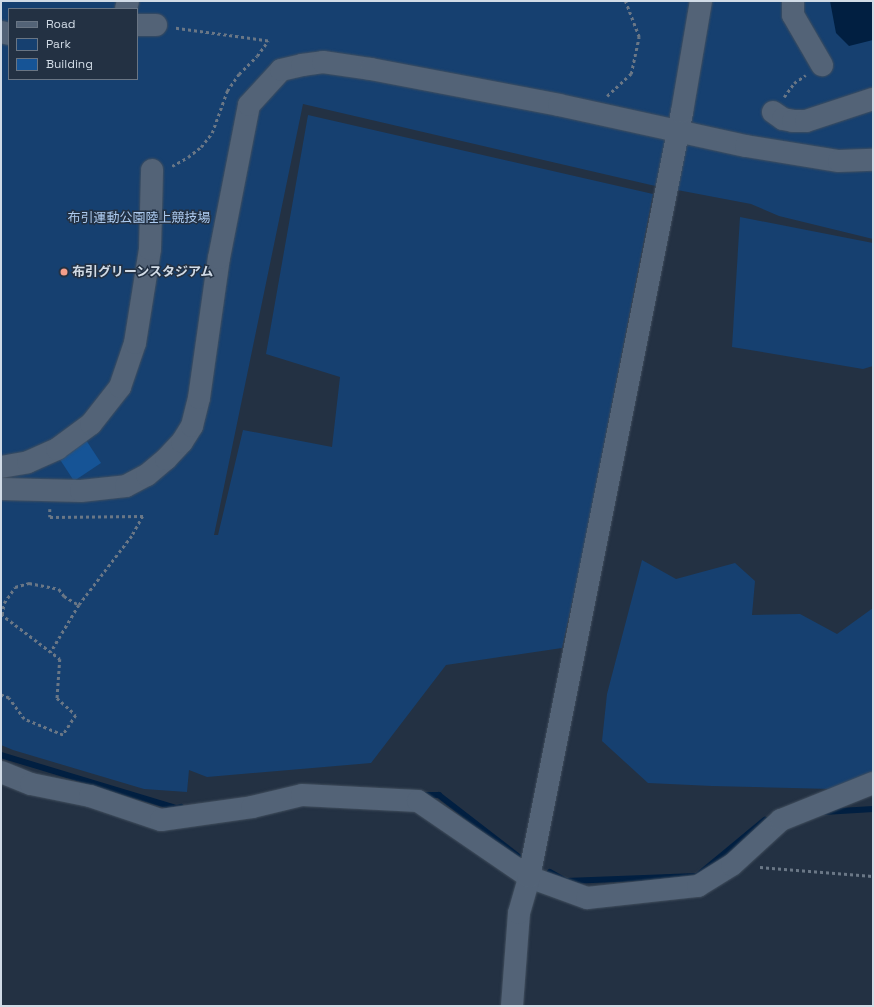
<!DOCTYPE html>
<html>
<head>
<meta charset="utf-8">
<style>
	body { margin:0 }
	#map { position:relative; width:874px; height:1007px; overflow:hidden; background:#233143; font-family:"Space Grotesk","Noto Sans JP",sans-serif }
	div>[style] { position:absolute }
	.green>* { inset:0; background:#164070 }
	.water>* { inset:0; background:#011f41 }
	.stream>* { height:5.5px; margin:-2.75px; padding:0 2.75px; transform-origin:2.75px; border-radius:2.75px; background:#011f41 }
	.building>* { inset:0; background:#165496 }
	.path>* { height:2.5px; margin-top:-1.25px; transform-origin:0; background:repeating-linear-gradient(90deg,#6a7786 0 3px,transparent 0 6px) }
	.roads { filter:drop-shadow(0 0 1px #424f5e) drop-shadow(0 0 1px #424f5e) }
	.minor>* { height:22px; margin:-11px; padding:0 11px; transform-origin:11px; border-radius:11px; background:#536377 }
	.dots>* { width:11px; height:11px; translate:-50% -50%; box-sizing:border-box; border:2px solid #233143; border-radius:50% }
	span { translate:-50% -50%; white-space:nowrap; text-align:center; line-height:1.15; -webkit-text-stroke:3px #233143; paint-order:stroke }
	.park-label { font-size:13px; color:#accaef }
	.poi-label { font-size:13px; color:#d1dbe6; font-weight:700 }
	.left { translate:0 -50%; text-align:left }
	.frame { position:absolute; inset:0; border:2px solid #d1dbe6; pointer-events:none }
	.legend { position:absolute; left:8px; top:8px; width:130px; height:72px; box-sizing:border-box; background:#233143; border:1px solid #697584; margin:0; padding:5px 7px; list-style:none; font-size:12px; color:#d1dbe6 }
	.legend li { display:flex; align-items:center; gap:8px; height:20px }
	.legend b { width:20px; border:1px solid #697584 }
</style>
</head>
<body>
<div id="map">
	<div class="green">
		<i style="clip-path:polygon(evenodd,1px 1px,873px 1px,873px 239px,779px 216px,751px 204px,651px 185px,303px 104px,214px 535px,218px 535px,243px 430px,332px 447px,340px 377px,266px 354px,308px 115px,653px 194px,579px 572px,562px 648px,446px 665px,371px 763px,207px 777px,189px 770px,187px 792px,144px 789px,13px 750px,1px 745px,1px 1px,9px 9px,137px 9px,137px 79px,9px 79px,9px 9px)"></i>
		<i style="clip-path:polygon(740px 217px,873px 243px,873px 366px,863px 369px,732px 347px)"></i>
		<i style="clip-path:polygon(642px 560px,676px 579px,735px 563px,755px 581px,752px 615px,800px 614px,837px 634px,873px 608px,873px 790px,712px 786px,648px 783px,602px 741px,607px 694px)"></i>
	</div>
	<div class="water">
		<i style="clip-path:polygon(830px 1px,873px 1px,873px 40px,849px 46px,836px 33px)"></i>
	</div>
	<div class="stream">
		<i style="left:1px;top:755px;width:184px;rotate:16.8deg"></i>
		<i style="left:177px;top:808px;width:4px;rotate:-14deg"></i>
		<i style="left:422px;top:795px;width:17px"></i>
		<i style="left:439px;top:795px;width:100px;rotate:37.7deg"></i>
		<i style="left:824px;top:812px;width:49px;rotate:-3.5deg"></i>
		<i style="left:550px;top:872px;width:18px;rotate:29deg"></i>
		<i style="left:566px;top:881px;width:131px;rotate:-2.2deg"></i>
		<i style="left:697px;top:876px;width:88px;rotate:-39.5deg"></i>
	</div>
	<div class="building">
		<i style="clip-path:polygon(86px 440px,101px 463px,74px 481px,59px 458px)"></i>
	</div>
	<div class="path">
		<i style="left:607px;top:96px;width:33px;rotate:-43deg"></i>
		<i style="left:631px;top:74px;width:38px;rotate:-78deg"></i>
		<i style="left:639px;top:37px;width:39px;rotate:-111deg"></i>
		<i style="left:784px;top:97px;width:17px;rotate:-54deg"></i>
		<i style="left:794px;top:83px;width:14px;rotate:-34deg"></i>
		<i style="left:172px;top:166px;width:18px;rotate:-29deg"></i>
		<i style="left:188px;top:157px;width:16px;rotate:-38deg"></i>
		<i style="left:201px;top:147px;width:18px;rotate:-52deg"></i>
		<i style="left:212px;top:133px;width:45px;rotate:-70.3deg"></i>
		<i style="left:227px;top:91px;width:21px;rotate:-55deg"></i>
		<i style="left:239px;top:74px;width:25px;rotate:-45deg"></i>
		<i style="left:257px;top:56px;width:19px;rotate:-54deg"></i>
		<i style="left:268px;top:41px;width:95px;rotate:-172.1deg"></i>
		<i style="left:50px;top:509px;width:8px;rotate:90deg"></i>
		<i style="left:50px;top:517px;width:93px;rotate:-0.6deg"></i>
		<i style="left:143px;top:516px;width:23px;rotate:119deg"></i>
		<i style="left:132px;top:536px;width:87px;rotate:127.5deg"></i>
		<i style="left:79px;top:605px;width:55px;rotate:120.8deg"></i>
		<i style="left:1px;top:614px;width:74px;rotate:37.3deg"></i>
		<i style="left:60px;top:659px;width:39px;rotate:94deg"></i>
		<i style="left:57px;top:698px;width:25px;rotate:42deg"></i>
		<i style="left:76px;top:715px;width:24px;rotate:123deg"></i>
		<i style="left:63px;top:735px;width:42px;rotate:-157.7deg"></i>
		<i style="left:24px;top:719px;width:26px;rotate:-126deg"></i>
		<i style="left:9px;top:698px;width:9px;rotate:-159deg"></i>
		<i style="left:2px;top:615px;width:12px;rotate:-81deg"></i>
		<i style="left:4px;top:603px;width:19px;rotate:-55deg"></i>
		<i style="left:15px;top:587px;width:15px;rotate:-16deg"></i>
		<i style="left:29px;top:583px;width:31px;rotate:11deg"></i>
		<i style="left:59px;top:589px;width:9px;rotate:54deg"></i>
		<i style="left:64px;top:596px;width:17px;rotate:31deg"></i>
		<i style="left:760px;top:867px;width:113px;rotate:4.6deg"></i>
	</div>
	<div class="roads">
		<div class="minor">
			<i style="left:793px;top:1px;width:14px;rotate:90deg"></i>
			<i style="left:793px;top:15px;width:58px;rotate:59.9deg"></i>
			<i style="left:126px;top:9px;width:8px;rotate:-76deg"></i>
			<i style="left:137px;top:25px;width:19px"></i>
			<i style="left:1px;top:32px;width:8px;rotate:14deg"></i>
			<i style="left:773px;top:112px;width:12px;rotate:35deg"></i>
			<i style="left:783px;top:119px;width:10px;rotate:11deg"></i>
			<i style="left:793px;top:121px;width:13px"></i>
			<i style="left:806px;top:121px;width:71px;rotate:-18.2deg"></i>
			<i style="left:1px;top:467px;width:27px;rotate:-10deg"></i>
			<i style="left:28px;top:462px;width:32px;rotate:-24deg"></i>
			<i style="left:57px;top:449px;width:42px;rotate:-36.3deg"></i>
			<i style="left:91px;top:424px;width:47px;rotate:-51.9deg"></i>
			<i style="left:120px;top:387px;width:46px;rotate:-71.2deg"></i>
			<i style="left:135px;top:343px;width:95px;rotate:-80.9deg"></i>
			<i style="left:150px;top:249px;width:79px;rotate:-88.5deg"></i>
			<i style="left:1px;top:489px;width:80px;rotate:1.4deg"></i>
			<i style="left:81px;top:491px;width:45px;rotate:-6.3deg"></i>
			<i style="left:126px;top:486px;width:24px;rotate:-28deg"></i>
			<i style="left:147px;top:475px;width:25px;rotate:-40deg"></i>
			<i style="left:166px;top:459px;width:23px;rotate:-47deg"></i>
			<i style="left:182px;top:442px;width:19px;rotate:-58deg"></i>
			<i style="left:192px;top:426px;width:29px;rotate:-76deg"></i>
			<i style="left:199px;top:398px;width:141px;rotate:-81.9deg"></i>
			<i style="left:219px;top:258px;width:156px;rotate:-78.9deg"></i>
			<i style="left:249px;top:105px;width:47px;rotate:-47.6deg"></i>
			<i style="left:281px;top:70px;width:22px;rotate:-13deg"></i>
			<i style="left:302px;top:65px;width:21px;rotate:-8deg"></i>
			<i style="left:323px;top:62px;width:49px;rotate:8.3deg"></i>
			<i style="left:371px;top:69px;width:191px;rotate:10.8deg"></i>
			<i style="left:559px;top:105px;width:191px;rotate:12.4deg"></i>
			<i style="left:746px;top:146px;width:94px;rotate:9.2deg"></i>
			<i style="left:839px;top:161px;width:34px;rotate:-2deg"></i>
			<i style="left:1px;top:772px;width:32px;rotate:22deg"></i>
			<i style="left:31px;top:784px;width:60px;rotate:11.5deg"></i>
			<i style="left:90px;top:796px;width:75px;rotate:18.7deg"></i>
			<i style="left:161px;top:820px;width:92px;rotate:-8.1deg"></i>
			<i style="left:252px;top:807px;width:51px;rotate:-13.5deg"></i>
			<i style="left:302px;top:795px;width:116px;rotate:3deg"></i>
			<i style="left:418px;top:801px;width:135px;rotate:34.4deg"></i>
			<i style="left:529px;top:877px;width:62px;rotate:19.9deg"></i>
			<i style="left:587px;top:898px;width:112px;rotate:-6.2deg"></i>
			<i style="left:698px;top:886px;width:40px;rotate:-32deg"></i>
			<i style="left:732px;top:865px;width:67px;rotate:-42.6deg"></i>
			<i style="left:781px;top:820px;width:99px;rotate:-21.9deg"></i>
			<i style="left:512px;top:1006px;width:93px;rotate:-85.7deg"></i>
			<i style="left:519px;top:913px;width:37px;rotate:-74deg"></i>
			<i style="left:529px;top:877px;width:780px;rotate:-78.69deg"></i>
			<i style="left:682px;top:112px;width:113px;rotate:-80.3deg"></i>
		</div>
	</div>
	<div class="dots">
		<i style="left:64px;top:272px;background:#f49e8a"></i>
	</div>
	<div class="park-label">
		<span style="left:139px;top:218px">布引運動公園陸上競技場</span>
	</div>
	<div class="poi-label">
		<span class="left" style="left:72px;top:272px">布引グリーンスタジアム</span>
	</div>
	<div class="frame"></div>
	<ul class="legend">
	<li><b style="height:5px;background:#536377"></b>Road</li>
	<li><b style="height:11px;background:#164070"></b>Park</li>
	<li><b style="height:11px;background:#165496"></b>Building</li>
	</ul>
</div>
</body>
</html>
